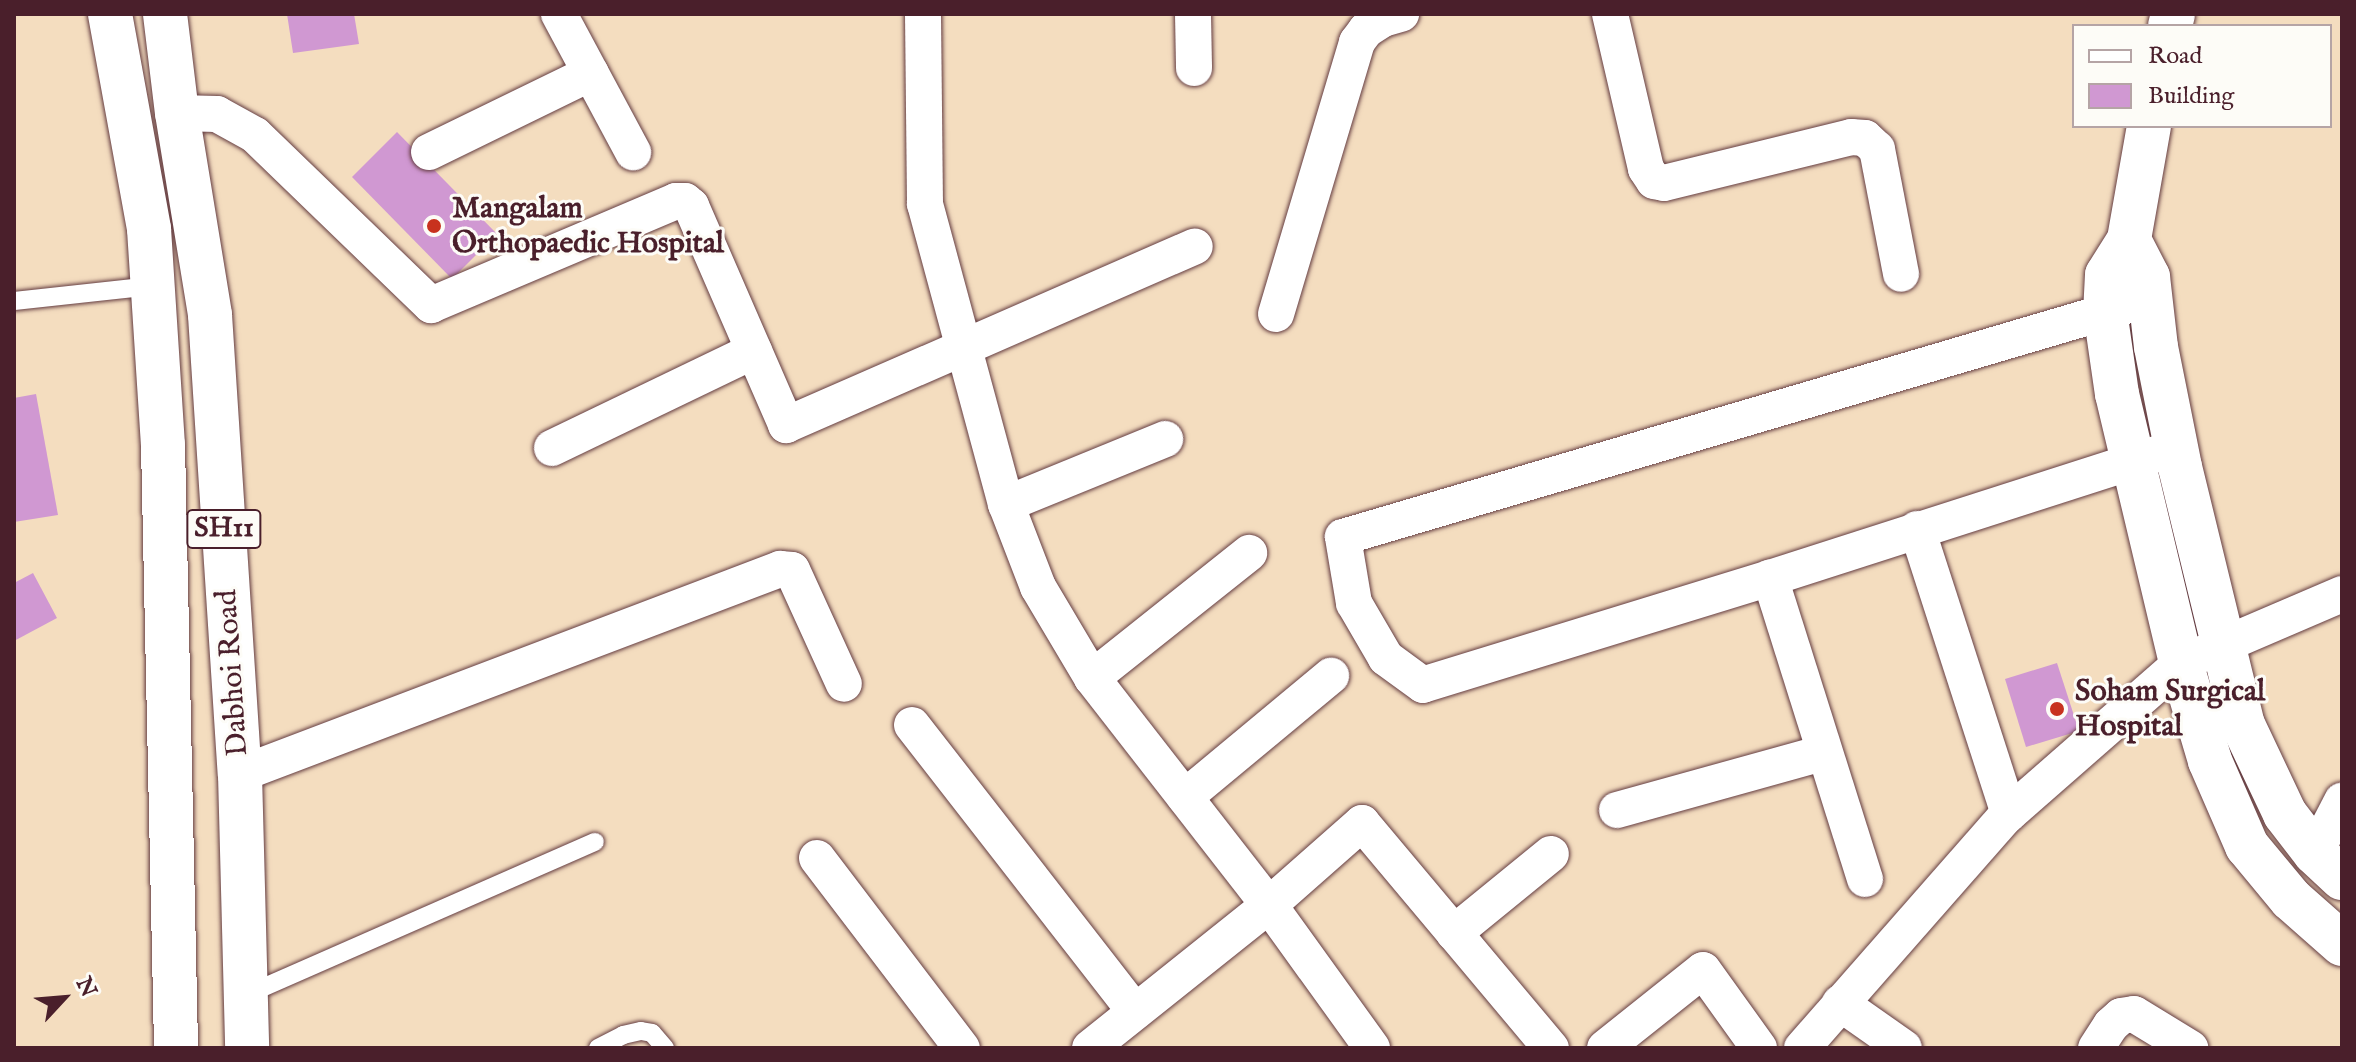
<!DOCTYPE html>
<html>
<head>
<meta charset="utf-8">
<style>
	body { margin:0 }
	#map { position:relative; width:2356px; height:1062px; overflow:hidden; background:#f4ddbf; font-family:"IM FELL English",serif }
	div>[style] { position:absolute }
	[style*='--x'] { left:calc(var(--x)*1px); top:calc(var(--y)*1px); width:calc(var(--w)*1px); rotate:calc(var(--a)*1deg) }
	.building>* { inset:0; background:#d098d2 }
	.roads { filter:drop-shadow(0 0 2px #643c41) drop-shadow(0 0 2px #643c41) }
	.service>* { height:18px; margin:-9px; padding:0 9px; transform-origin:9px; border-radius:9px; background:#fff }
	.minor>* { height:36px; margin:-18px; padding:0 18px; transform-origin:18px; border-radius:18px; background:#fff }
	.tertiary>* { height:44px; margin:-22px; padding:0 22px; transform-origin:22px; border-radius:22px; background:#fff }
	.primary>* { height:44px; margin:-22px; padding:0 22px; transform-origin:22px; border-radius:22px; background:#fff }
	.dots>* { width:22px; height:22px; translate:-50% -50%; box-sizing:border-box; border:4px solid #fdfcf7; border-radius:50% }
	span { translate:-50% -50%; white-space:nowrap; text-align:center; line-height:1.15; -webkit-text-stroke:6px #fdfcf7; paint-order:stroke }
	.shield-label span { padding:2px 6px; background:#fdfcf7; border:2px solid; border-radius:6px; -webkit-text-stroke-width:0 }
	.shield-label { font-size:28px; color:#4a1f2b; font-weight:700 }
	.poi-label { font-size:30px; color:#4a1f2b; font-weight:700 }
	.left { translate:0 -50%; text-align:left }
	.street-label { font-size:30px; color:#4a1f2b }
	.frame { position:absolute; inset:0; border:16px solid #4a1f2b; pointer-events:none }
	.legend { position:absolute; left:2072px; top:24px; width:260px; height:104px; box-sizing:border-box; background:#fdfcf7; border:2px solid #b5a4a5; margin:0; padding:10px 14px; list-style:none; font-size:24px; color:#4a1f2b }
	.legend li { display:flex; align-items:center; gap:16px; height:40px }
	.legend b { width:40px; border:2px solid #b5a4a5 }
	.north { position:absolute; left:24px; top:958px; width:80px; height:80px; -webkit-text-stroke:6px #fdfcf7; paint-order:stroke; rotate:64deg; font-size:22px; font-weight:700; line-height:32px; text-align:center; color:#4a1f2b }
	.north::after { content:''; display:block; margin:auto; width:28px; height:36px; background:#4a1f2b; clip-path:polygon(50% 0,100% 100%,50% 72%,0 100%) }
</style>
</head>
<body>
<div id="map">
	<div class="building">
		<div style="clip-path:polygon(287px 14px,354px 14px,359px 44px,293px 53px)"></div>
		<div style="clip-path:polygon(397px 132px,497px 234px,452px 279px,352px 177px)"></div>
		<div style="clip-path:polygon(36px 394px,58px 515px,14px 522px,14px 398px)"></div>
		<div style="clip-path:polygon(33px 573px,57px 618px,14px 641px,14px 583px)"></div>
		<div style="clip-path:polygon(2057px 663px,2079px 731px,2026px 747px,2005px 679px)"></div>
	</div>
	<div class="roads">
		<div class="service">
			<div style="--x:14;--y:301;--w:139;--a:-6.2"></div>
			<div style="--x:246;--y:995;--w:381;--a:-23.7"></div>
			<div style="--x:598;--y:1048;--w:28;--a:-27"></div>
			<div style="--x:623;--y:1035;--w:18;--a:-13"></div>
			<div style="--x:641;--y:1031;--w:11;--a:10"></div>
			<div style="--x:652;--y:1033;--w:20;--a:49"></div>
		</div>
		<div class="minor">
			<div style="--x:559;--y:14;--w:157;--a:61.8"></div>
			<div style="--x:923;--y:14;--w:190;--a:89.4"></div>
			<div style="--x:925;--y:204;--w:311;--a:74.9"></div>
			<div style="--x:1006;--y:504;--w:89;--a:68.9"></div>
			<div style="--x:1038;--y:587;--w:106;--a:59.3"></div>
			<div style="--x:1092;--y:678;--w:288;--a:52.1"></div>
			<div style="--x:1269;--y:905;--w:124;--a:-41.4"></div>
			<div style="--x:1362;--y:823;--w:294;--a:50"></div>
			<div style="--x:1193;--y:14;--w:54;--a:88.9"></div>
			<div style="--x:1610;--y:14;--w:159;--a:76.9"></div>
			<div style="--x:1646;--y:169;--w:14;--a:56"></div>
			<div style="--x:1654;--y:181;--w:10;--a:11"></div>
			<div style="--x:1664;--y:183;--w:193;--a:-13.8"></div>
			<div style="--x:1851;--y:137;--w:14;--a:4"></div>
			<div style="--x:1865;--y:138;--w:16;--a:43"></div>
			<div style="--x:1877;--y:149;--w:127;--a:79.1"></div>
			<div style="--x:177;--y:113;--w:40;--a:1.4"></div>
			<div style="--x:217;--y:114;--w:43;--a:28.9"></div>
			<div style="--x:255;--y:135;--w:245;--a:44"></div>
			<div style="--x:431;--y:305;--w:266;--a:-23"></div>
			<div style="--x:676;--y:201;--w:9;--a:0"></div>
			<div style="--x:685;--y:201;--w:8;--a:40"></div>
			<div style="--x:691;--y:206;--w:239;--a:66.5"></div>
			<div style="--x:786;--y:425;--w:446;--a:-23.6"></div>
			<div style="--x:429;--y:152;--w:180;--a:-26"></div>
			<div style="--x:1276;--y:314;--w:284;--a:-73.4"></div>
			<div style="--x:1357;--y:42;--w:15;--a:-53"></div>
			<div style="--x:1366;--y:30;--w:20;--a:-33"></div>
			<div style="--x:1383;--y:19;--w:19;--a:-16"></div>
			<div style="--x:552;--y:448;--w:224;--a:-25.7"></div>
			<div style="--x:1006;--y:504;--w:172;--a:-22.2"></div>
			<div style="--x:1917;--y:529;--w:299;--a:72.1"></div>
			<div style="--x:1770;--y:578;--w:363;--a:162.9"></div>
			<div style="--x:1423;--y:685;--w:46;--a:-143.9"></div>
			<div style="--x:1386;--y:658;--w:64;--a:-120.2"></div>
			<div style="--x:1354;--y:603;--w:67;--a:-99.5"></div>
			<div style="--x:1343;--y:537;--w:820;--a:-16.44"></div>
			<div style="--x:1092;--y:678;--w:201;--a:-38.5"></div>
			<div style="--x:912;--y:725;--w:363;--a:52.1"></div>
			<div style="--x:240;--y:774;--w:578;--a:-20.79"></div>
			<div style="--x:780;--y:569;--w:12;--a:5"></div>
			<div style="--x:792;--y:570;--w:125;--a:65.5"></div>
			<div style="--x:1185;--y:797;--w:190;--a:-39.7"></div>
			<div style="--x:1617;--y:810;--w:214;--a:-15.5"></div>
			<div style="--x:2315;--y:853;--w:59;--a:-62.6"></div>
			<div style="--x:817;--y:858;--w:239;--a:52.7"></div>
			<div style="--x:1865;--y:879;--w:316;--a:-107.5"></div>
			<div style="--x:1770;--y:578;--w:410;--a:-17.8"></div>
			<div style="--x:1454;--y:933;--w:125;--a:-39.2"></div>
			<div style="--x:1840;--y:1003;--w:78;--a:35.1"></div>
			<div style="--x:1090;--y:1048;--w:229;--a:-38.6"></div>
			<div style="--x:1269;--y:905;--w:176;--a:54.2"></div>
			<div style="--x:1605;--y:1048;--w:125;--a:-38.5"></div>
			<div style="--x:1703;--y:970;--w:96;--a:54.3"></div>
			<div style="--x:1802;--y:1048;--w:308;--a:-48.7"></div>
			<div style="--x:2005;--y:817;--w:234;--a:-41.2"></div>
			<div style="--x:2181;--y:663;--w:175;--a:-23.2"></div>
			<div style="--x:2096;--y:1048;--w:27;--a:-57"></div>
			<div style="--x:2111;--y:1025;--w:13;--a:-42"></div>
			<div style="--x:2121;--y:1016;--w:13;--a:-9"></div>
			<div style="--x:2134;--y:1014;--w:66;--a:31.3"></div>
		</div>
		<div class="tertiary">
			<div style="--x:2170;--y:26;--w:12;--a:-76"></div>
			<div style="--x:2149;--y:126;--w:116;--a:100"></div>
			<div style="--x:2129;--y:240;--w:41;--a:122.2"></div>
			<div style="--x:2107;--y:275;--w:36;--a:93"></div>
			<div style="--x:2105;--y:311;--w:84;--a:81.8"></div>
			<div style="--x:2117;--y:394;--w:277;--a:76.6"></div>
			<div style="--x:2181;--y:663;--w:102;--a:73.5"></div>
			<div style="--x:2210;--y:761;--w:93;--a:66.5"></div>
			<div style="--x:2247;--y:846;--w:69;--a:50.3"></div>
			<div style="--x:2291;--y:899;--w:68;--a:41.4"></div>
			<div style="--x:2129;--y:240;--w:42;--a:62.8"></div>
			<div style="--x:2148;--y:277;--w:70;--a:83.5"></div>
			<div style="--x:2156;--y:347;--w:122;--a:78.7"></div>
			<div style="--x:2180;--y:467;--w:266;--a:76.3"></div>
			<div style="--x:2243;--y:725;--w:98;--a:64.7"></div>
			<div style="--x:2285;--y:814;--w:49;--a:52.4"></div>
			<div style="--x:2315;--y:853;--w:37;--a:43"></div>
		</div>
		<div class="primary">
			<div style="--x:110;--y:14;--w:219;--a:79.7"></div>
			<div style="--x:149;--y:229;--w:216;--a:86.3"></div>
			<div style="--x:163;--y:445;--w:603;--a:88.76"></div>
			<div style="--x:165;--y:14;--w:100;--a:83.1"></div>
			<div style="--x:177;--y:113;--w:205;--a:80.7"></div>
			<div style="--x:210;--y:315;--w:460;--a:86.3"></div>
			<div style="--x:240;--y:774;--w:274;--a:88.5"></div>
		</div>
	</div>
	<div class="dots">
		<div style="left:434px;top:226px;background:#c8321e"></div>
		<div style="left:2057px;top:709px;background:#c8321e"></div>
	</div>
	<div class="shield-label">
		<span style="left:224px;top:529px">SH11</span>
	</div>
	<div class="poi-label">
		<span class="left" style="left:452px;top:226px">Mangalam<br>Orthopaedic Hospital</span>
		<span class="left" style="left:2075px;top:709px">Soham Surgical<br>Hospital</span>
	</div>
	<div class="street-label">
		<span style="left:233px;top:673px;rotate:-94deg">Dabhoi Road</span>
	</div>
	<div class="frame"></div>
	<ul class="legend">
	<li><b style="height:10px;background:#fff"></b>Road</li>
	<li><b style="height:22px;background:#d098d2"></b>Building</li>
	</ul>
	<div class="north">N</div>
</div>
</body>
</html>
